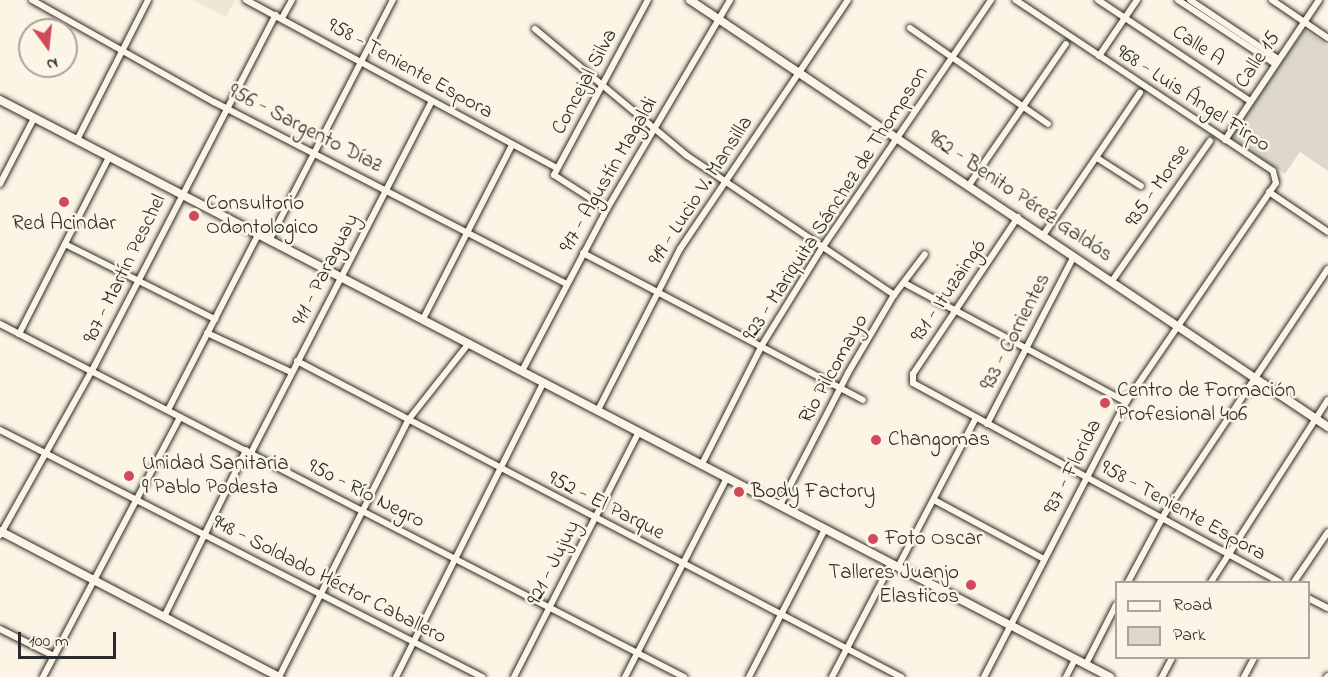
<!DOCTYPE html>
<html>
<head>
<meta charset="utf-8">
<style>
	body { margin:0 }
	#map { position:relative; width:1328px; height:677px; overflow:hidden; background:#fcf5e5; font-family:"Indie Flower",sans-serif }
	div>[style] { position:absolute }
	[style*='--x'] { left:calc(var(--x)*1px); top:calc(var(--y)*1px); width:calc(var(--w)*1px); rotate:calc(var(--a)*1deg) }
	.built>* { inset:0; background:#ece6d7 }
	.round { border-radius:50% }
	.green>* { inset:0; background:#ded8ca }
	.roads { filter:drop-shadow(0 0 2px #2b2b2b) drop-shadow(0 0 2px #2b2b2b) }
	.street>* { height:6px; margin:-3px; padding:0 3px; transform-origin:3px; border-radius:3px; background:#fcf5e5 }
	.secondary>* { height:8px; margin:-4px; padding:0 4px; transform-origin:4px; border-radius:4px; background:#fcf5e5 }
	.dots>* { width:16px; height:16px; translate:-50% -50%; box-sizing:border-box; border:3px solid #fcf5e5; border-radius:50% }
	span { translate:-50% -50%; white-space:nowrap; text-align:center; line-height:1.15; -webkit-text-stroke:5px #fcf5e5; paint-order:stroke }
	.street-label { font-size:21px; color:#2b2b2b }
	.poi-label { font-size:21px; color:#2b2b2b }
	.left { translate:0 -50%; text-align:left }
	.right { translate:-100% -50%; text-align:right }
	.legend { position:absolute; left:1115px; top:581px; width:195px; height:78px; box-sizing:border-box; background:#fcf5e5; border:2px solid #a8a49b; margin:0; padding:8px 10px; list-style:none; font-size:18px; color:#2b2b2b }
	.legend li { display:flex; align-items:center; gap:12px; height:30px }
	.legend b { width:30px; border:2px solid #a8a49b }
	.north { position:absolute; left:18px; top:18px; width:60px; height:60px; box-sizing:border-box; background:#fcf5e5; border:2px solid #a8a49b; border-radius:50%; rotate:165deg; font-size:16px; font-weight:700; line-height:24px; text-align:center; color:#2b2b2b }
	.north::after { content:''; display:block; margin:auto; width:21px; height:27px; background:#d1495b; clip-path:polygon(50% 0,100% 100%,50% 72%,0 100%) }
	.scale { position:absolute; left:18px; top:632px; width:98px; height:27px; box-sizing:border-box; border:3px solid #2b2b2b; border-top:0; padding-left:8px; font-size:18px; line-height:21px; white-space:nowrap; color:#2b2b2b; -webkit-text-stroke:4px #fcf5e5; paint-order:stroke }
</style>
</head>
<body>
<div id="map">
	<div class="built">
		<div style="clip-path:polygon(192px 0,235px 0,226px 17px)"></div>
		<div class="round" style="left:1097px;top:395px;width:16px;height:16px"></div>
	</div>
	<div class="green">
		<div style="clip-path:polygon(1304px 30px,1328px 46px,1328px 171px,1300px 152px,1285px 174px,1230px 138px)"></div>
	</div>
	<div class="roads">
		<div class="street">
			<div style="--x:32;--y:0;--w:209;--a:29.3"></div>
			<div style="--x:214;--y:102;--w:396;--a:27.3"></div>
			<div style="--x:246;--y:0;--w:353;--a:28.4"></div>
			<div style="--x:1098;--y:0;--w:182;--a:33.6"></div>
			<div style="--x:1178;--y:0;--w:116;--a:33.4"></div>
			<div style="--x:1190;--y:0;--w:106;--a:33.8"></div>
			<div style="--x:1272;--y:0;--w:68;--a:34.2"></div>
			<div style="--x:282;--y:18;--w:21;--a:-61"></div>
			<div style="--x:910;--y:28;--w:168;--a:34.8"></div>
			<div style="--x:535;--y:29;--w:197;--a:39.8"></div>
			<div style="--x:686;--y:155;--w:251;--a:33.9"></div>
			<div style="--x:1099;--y:56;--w:68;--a:-55.8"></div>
			<div style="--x:77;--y:140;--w:157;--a:-63.1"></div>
			<div style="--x:1225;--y:140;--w:169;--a:-56.1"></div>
			<div style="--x:1097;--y:158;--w:52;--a:32.5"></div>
			<div style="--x:0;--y:184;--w:74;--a:-62.7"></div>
			<div style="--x:969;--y:185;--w:171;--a:-55.5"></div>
			<div style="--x:1269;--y:192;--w:71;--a:34.1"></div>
			<div style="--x:607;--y:209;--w:63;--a:-147.3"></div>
			<div style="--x:554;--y:175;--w:199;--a:-61.8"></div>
			<div style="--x:1018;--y:217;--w:189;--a:123.8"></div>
			<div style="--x:913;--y:374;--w:9;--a:90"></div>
			<div style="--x:913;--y:383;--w:417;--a:28.5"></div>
			<div style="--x:1044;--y:234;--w:171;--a:-55.8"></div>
			<div style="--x:270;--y:239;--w:269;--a:-62.8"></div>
			<div style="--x:65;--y:244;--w:168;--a:26.6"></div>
			<div style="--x:583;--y:253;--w:316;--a:27.7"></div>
			<div style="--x:1112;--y:281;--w:171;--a:-55"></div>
			<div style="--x:906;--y:284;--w:250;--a:28.2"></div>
			<div style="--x:423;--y:319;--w:195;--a:-62.9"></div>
			<div style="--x:0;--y:324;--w:770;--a:27.3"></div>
			<div style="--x:207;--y:333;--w:93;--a:24.9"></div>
			<div style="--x:19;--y:334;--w:199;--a:-63"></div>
			<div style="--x:297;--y:361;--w:682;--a:27.62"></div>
			<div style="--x:522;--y:371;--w:183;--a:-62.3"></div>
			<div style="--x:607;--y:209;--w:243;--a:-59.5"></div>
			<div style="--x:168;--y:410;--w:199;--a:-62.8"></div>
			<div style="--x:598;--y:410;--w:181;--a:-63"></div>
			<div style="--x:680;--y:249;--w:300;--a:-56"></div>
			<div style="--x:987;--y:424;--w:189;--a:-62.6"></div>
			<div style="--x:0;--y:430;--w:542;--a:27.13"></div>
			<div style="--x:251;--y:453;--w:394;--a:-62.8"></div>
			<div style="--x:702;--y:464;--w:133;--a:-63.2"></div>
			<div style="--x:762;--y:345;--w:114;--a:-58.3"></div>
			<div style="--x:822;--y:248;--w:300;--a:-55.7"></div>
			<div style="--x:934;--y:500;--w:125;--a:28.2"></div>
			<div style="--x:780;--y:505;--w:148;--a:-62.7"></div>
			<div style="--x:848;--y:373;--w:91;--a:-59.5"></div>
			<div style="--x:894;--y:295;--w:51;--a:-52.9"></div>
			<div style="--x:0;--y:535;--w:195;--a:-60.8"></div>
			<div style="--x:95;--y:365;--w:394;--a:-62.7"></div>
			<div style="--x:898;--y:567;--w:168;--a:-62.4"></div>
			<div style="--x:1128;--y:582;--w:78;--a:-61.8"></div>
			<div style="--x:1165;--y:513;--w:293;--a:-56.3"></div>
			<div style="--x:1211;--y:582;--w:216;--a:-57.3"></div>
			<div style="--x:1294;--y:582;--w:60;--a:-55.8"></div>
			<div style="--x:1308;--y:598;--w:22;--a:27"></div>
			<div style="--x:164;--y:617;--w:186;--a:-63.8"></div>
			<div style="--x:0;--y:629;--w:60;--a:26.6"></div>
			<div style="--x:1086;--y:664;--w:66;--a:-63"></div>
			<div style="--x:43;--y:677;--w:294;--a:-62.2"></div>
			<div style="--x:279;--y:677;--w:289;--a:-63.3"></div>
			<div style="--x:409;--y:419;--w:97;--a:-51.7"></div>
			<div style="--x:396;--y:677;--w:330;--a:-63.4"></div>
			<div style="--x:514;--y:677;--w:275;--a:-63"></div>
			<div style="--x:625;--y:677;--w:224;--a:-62.9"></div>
			<div style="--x:749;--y:677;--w:166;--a:-62.8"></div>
			<div style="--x:832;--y:677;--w:127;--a:-62.4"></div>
			<div style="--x:984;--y:677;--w:309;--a:-62.7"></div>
			<div style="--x:1126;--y:402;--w:265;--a:-55.6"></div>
			<div style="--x:1276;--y:183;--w:12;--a:-104"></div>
			<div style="--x:1273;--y:171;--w:309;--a:-146.4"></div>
			<div style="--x:1066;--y:677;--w:20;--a:-63"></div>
			<div style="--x:1162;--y:677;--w:21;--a:-62"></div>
			<div style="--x:1244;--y:677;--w:21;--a:-62"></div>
			<div style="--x:1327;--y:677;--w:1;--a:-45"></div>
		</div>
		<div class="secondary">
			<div style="--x:690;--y:0;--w:768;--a:33.79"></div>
			<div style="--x:0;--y:100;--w:1251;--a:27.47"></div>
			<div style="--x:0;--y:531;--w:315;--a:27.6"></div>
		</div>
	</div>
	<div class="dots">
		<div style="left:64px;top:202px;background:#d1495b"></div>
		<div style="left:194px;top:216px;background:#d1495b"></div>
		<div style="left:1105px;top:403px;background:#d1495b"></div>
		<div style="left:876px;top:440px;background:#d1495b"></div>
		<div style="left:129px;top:476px;background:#d1495b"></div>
		<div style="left:739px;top:492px;background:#d1495b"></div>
		<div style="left:873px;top:539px;background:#d1495b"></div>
		<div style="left:971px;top:585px;background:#d1495b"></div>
	</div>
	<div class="street-label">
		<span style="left:1198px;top:46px;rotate:33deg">Calle A</span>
		<span style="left:1258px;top:60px;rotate:-56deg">Calle 15</span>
		<span style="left:410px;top:69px;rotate:29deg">958 - Teniente Espora</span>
		<span style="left:585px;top:82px;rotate:-62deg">Concejal Silva</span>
		<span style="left:1193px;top:99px;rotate:33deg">968 - Luis Ángel Firpo</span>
		<span style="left:305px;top:129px;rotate:27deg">956 - Sargento Díaz</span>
		<span style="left:609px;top:175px;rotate:-60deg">917 - Agustín Magaldi</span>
		<span style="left:1158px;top:186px;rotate:-55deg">935 - Morse</span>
		<span style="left:701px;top:191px;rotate:-57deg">919 - Lucio V. Mansilla</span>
		<span style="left:1020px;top:197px;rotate:34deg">962 - Benito Pérez Galdós</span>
		<span style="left:836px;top:204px;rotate:-57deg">923 - Mariquita Sánchez de Thompson</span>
		<span style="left:125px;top:269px;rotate:-64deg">907 - Martín Peschel</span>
		<span style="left:326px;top:270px;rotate:-63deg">911 - Paraguay</span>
		<span style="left:949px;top:291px;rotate:-56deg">931 - Ituzaingó</span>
		<span style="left:1016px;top:332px;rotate:-63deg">933 - Corrientes</span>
		<span style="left:834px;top:369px;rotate:-61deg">Rio Pilcomayo</span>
		<span style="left:1073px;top:467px;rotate:-63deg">937 - Florida</span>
		<span style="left:366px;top:494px;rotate:27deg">950 - Río Negro</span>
		<span style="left:606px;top:506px;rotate:27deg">952 - El Parque</span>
		<span style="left:1183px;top:511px;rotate:29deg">958 - Teniente Espora</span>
		<span style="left:554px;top:563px;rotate:-63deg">921 - Jujuy</span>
		<span style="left:329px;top:580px;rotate:27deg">948 - Soldado Héctor Caballero</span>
	</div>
	<div class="poi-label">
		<span class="left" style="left:206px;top:216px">Consultorio<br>Odontologico</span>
		<span style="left:64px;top:224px">Red Acindar</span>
		<span class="left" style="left:1117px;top:403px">Centro de Formación<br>Profesional 406</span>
		<span class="left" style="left:888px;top:440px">Changomas</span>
		<span class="left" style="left:142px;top:476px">Unidad Sanitaria<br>9 Pablo Podesta</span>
		<span class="left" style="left:751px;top:492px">Body Factory</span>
		<span class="left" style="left:885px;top:539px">Foto Oscar</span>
		<span class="right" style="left:959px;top:585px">Talleres Juanjo<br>Elasticos</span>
	</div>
	<ul class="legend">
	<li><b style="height:8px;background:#fcf5e5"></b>Road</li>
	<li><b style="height:16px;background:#ded8ca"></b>Park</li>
	</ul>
	<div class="north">N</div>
	<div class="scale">100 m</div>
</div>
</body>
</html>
